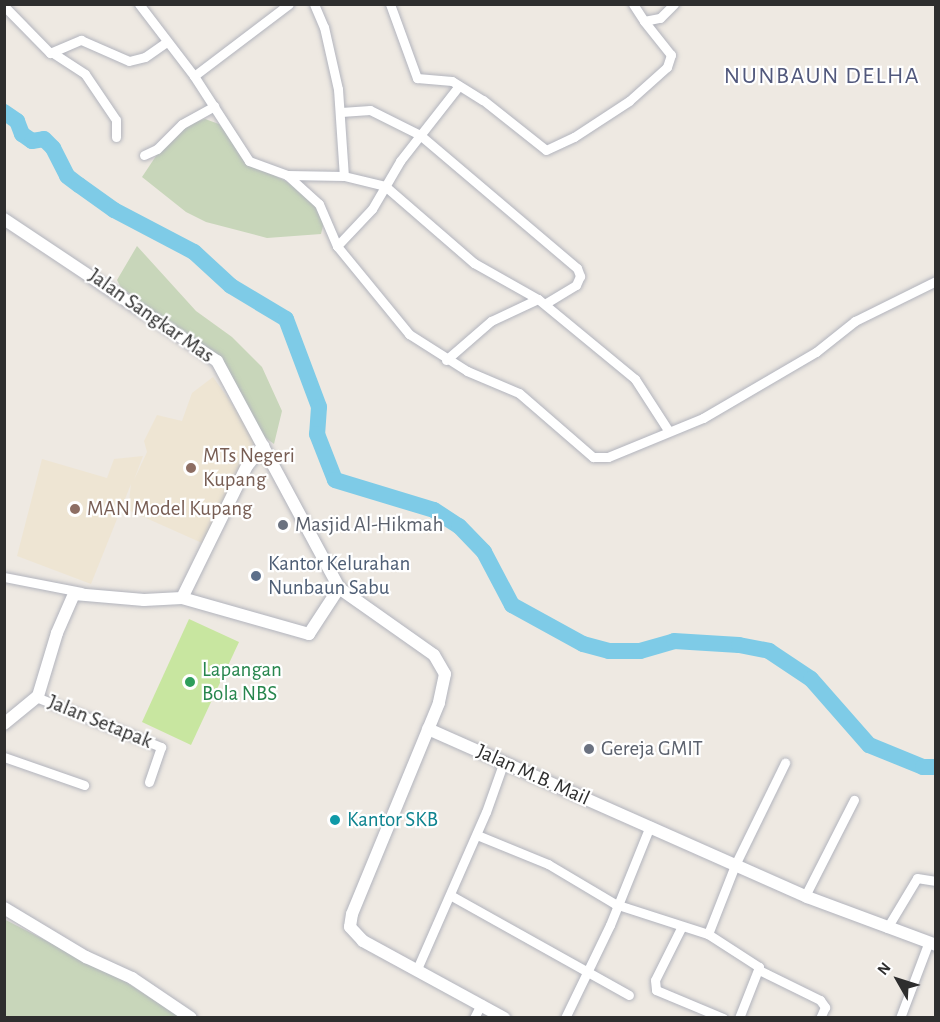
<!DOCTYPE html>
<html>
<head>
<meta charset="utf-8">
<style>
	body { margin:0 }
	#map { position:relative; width:940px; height:1022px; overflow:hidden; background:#eee9e2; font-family:"Alegreya Sans",sans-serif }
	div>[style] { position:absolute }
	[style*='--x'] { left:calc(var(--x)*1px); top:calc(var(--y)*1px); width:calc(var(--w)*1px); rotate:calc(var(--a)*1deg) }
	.education>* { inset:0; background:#eee5d3 }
	.cemetery>* { inset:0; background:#c8d6ba }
	.pitch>* { inset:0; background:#c8e6a0 }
	.river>* { height:16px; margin:-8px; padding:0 8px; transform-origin:8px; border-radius:8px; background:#7ecbe7 }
	.roads { filter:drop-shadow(0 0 2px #b2b4bd) drop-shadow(0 0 2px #b2b4bd) }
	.minor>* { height:9px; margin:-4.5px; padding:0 4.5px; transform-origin:4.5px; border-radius:4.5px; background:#fff }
	.tertiary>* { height:12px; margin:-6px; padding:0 6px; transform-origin:6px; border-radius:6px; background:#fff }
	.dots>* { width:16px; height:16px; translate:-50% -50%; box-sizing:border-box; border:3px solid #fff; border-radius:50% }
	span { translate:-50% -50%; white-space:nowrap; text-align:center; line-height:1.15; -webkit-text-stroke:4.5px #fff; paint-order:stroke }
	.street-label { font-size:21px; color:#2e2e2e }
	.education-label { font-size:21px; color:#785e54 }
	.left { translate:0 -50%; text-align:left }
	.worship-label { font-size:21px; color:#5b616d }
	.service-label { font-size:21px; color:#4e5e75 }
	.leisure-label { font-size:21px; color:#27864d }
	.culture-label { font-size:21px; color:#0d838f }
	.quarter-label { font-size:24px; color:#51587c; letter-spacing:1.5px }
	.frame { position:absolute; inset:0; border:6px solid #2e2e2e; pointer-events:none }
	.north { position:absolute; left:868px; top:950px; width:60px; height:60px; -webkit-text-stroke:4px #fff; paint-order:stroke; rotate:309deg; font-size:16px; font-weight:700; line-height:24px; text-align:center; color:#2e2e2e }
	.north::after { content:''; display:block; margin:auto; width:21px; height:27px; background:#2e2e2e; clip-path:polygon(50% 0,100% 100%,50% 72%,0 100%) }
</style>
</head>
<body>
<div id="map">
	<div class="education">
		<div style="clip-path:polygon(213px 377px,258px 441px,202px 543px,128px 510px,131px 484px,91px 584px,17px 556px,42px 459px,107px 478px,114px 459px,143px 456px,134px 480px,147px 452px,144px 441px,157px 415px,182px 421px,192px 393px)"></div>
	</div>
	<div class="cemetery">
		<div style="clip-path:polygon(205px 119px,219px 124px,251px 164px,314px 195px,327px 210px,321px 234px,267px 238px,206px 222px,186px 212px,142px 177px,166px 141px,189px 124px)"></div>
		<div style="clip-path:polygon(137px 246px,196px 311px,232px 337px,262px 367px,282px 411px,274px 444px,254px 429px,224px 374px,120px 286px,117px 280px)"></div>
		<div style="clip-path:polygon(4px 919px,126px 982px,180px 1017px,5px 1017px)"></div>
	</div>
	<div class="pitch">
		<div style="clip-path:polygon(189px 619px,239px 642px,191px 745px,142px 722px)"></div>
	</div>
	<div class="river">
		<div style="--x:4;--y:112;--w:16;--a:35"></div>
		<div style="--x:17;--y:121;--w:14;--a:69"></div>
		<div style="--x:22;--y:134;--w:12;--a:35"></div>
		<div style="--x:32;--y:141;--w:12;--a:-9"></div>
		<div style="--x:44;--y:139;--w:13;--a:45"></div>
		<div style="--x:53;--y:148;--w:31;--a:63"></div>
		<div style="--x:67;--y:176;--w:15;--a:37"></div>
		<div style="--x:79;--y:185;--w:43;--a:35.5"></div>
		<div style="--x:114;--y:210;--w:90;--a:27.7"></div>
		<div style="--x:194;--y:252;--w:50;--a:42.6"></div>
		<div style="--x:231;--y:286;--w:64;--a:31"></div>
		<div style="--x:286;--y:319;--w:94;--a:69.4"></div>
		<div style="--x:319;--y:407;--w:27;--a:94"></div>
		<div style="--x:317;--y:434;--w:49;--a:68.6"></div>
		<div style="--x:335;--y:480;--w:103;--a:16.9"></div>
		<div style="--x:434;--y:510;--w:30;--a:33"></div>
		<div style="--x:459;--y:526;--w:36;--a:46"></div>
		<div style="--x:484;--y:552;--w:60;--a:62.2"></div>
		<div style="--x:512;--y:605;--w:81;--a:28.8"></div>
		<div style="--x:583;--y:644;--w:27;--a:15"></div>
		<div style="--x:609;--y:651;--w:31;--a:0"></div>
		<div style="--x:640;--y:651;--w:35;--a:-16"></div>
		<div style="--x:674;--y:641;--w:65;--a:3.5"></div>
		<div style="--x:739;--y:645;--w:31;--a:11"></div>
		<div style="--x:769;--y:651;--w:50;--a:33.7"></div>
		<div style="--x:811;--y:679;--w:88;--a:48.7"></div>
		<div style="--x:869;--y:745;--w:58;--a:22.2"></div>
		<div style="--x:923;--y:767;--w:13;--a:0"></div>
	</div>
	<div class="roads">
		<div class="minor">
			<div style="--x:139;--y:4;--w:91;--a:52.6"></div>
			<div style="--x:194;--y:76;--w:119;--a:-37.2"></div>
			<div style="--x:314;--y:4;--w:25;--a:67"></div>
			<div style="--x:324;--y:27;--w:64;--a:77.3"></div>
			<div style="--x:338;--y:89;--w:87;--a:86.1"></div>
			<div style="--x:390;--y:4;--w:79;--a:70"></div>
			<div style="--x:417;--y:78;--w:35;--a:5"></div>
			<div style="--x:452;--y:81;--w:36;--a:32"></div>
			<div style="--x:483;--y:100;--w:80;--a:38.4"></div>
			<div style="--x:546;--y:150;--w:31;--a:-25"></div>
			<div style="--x:574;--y:137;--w:66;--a:-33.2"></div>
			<div style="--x:629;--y:101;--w:51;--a:-41.8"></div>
			<div style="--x:667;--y:67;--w:13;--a:-72"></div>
			<div style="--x:671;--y:55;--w:43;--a:-128.5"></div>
			<div style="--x:633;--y:4;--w:20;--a:57"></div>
			<div style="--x:644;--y:21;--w:16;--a:-11"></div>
			<div style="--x:660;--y:18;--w:20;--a:-45"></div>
			<div style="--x:4;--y:6;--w:66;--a:45.6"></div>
			<div style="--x:50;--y:53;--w:34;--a:-23"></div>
			<div style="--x:81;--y:40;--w:52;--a:23.6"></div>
			<div style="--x:129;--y:61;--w:16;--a:-14"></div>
			<div style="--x:145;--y:57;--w:24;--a:-35"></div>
			<div style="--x:53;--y:53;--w:38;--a:33"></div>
			<div style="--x:85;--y:74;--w:55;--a:56"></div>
			<div style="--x:116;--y:120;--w:17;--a:90"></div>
			<div style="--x:194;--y:76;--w:101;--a:57.1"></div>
			<div style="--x:249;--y:161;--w:40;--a:20.2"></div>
			<div style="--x:287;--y:175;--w:43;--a:42.2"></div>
			<div style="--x:319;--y:204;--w:46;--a:66.8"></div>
			<div style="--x:337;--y:246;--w:114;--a:50.7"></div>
			<div style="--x:409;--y:334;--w:69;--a:32.5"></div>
			<div style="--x:467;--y:371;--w:56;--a:22.9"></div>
			<div style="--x:519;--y:393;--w:98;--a:40.9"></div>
			<div style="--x:593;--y:457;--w:15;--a:0"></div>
			<div style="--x:608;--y:457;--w:103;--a:-22.3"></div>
			<div style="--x:703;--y:418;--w:131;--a:-30.3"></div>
			<div style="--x:816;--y:352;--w:50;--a:-38.5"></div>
			<div style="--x:855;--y:321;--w:90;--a:-26.3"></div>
			<div style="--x:341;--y:112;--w:29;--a:-4"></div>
			<div style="--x:370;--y:110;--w:56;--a:26.6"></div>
			<div style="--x:420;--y:135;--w:206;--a:40.3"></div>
			<div style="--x:577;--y:268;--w:9;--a:69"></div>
			<div style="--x:580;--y:276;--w:10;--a:114"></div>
			<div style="--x:576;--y:285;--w:35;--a:149"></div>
			<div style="--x:144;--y:155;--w:14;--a:-25"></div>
			<div style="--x:157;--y:149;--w:35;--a:-45"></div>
			<div style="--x:182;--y:124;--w:37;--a:-29"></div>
			<div style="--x:287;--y:175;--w:57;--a:1"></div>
			<div style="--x:344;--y:176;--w:42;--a:13.7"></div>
			<div style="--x:385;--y:186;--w:118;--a:40.9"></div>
			<div style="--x:474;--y:263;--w:73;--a:29.4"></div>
			<div style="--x:337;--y:246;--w:51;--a:-46.6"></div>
			<div style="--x:372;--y:209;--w:56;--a:-59.7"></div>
			<div style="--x:400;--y:161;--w:94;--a:-51.9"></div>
			<div style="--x:446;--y:360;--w:60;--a:-40.9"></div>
			<div style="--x:491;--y:321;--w:52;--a:-25.1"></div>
			<div style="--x:538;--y:299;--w:126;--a:39.5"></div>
			<div style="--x:635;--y:379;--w:61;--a:57.1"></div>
			<div style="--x:4;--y:577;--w:78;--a:11"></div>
			<div style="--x:36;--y:697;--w:135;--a:21.8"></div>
			<div style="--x:161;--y:747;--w:37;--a:109"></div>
			<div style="--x:4;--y:757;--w:85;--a:19.3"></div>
			<div style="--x:477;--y:835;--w:77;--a:22.2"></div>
			<div style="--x:548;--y:864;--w:78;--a:30.8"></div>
			<div style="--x:615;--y:904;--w:98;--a:17.9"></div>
			<div style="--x:450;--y:895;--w:205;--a:29.2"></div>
			<div style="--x:805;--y:896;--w:108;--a:-63"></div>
			<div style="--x:682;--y:926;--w:60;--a:116.6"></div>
			<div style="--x:655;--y:980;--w:10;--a:84"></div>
			<div style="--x:656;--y:990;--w:73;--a:22.7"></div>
			<div style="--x:887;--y:928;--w:58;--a:-59"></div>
			<div style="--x:917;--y:878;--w:19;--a:9"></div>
			<div style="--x:417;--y:969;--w:171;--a:-66.3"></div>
			<div style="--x:486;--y:812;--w:51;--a:-70.5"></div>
			<div style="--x:759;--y:970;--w:68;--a:26.2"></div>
			<div style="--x:820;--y:1000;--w:9;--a:54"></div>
			<div style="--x:825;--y:1007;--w:12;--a:114"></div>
			<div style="--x:474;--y:1018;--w:16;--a:-63"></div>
			<div style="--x:565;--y:1018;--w:103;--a:-64.2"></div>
			<div style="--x:610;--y:925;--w:107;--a:-68"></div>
			<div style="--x:739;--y:1018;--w:55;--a:-68.6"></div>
			<div style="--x:759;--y:967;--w:61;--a:-147.1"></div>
			<div style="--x:708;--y:934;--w:74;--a:-68.6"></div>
			<div style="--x:735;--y:865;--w:114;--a:-63.9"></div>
			<div style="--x:900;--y:1018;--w:79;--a:-69.3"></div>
		</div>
		<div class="tertiary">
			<div style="--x:4;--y:219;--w:256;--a:33.7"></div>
			<div style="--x:217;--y:361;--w:258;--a:61.7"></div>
			<div style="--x:339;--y:588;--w:55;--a:123.1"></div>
			<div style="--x:309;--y:634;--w:132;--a:-164.2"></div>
			<div style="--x:182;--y:598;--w:38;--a:177"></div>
			<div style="--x:144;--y:600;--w:70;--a:-175.1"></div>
			<div style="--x:74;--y:594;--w:43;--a:113.6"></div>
			<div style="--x:57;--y:633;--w:66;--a:106.8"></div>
			<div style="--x:38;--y:696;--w:44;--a:140.5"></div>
			<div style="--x:339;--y:588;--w:116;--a:35.2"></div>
			<div style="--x:434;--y:655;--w:22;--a:60"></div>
			<div style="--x:445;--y:674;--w:30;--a:102"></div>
			<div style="--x:439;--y:703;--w:228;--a:112.4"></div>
			<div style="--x:352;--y:914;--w:13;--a:99"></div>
			<div style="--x:350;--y:927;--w:19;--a:47"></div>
			<div style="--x:363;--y:941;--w:161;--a:28.6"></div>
			<div style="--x:182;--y:598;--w:147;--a:-63.8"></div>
			<div style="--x:247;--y:466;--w:26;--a:-51"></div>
			<div style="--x:428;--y:729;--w:415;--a:23.9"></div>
			<div style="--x:807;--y:897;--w:138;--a:20.4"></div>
			<div style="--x:4;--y:908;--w:96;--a:30.9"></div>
			<div style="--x:86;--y:957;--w:51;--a:24.5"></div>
			<div style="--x:132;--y:978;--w:71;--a:34.1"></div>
		</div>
	</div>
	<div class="dots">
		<div style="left:191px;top:468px;background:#8d6e63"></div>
		<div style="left:75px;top:509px;background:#8d6e63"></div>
		<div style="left:283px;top:525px;background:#6b7280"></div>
		<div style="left:256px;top:576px;background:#5c6f8a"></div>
		<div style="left:190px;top:682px;background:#2e9e5b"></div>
		<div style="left:589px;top:749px;background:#6b7280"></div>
		<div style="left:335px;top:820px;background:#0f9aa8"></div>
	</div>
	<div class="street-label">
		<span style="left:151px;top:316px;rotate:35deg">Jalan Sangkar Mas</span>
		<span style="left:100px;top:722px;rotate:22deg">Jalan Setapak</span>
		<span style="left:533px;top:775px;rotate:24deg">Jalan M.B. Mail</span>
	</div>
	<div class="education-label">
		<span class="left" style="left:203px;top:468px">MTs Negeri<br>Kupang</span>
		<span class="left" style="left:87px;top:509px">MAN Model Kupang</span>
	</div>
	<div class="worship-label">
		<span class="left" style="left:295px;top:525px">Masjid Al-Hikmah</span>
		<span class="left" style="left:601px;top:749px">Gereja GMIT</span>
	</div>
	<div class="service-label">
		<span class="left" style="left:268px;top:576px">Kantor Kelurahan<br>Nunbaun Sabu</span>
	</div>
	<div class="leisure-label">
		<span class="left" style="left:202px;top:682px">Lapangan<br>Bola NBS</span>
	</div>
	<div class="culture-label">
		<span class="left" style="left:347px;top:820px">Kantor SKB</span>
	</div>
	<div class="quarter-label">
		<span style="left:822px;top:77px">NUNBAUN DELHA</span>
	</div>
	<div class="frame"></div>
	<div class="north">N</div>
</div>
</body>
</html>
